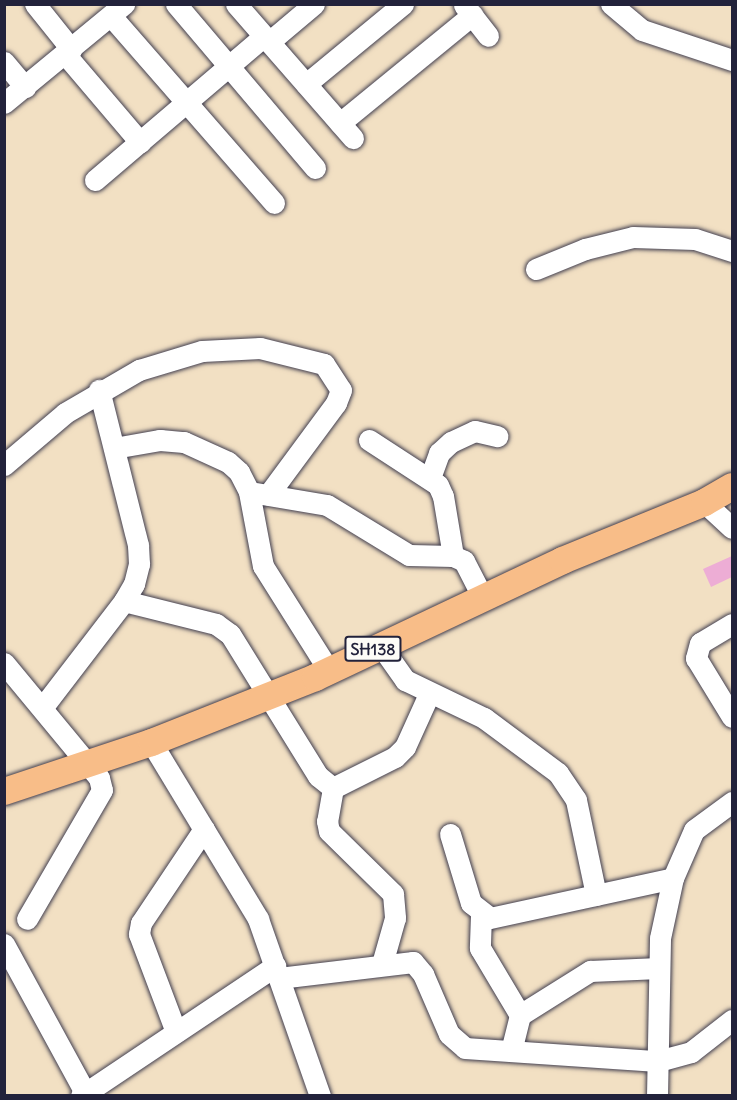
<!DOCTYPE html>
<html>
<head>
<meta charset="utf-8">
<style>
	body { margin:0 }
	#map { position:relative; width:737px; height:1100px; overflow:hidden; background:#f2e0c3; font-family:Delius,sans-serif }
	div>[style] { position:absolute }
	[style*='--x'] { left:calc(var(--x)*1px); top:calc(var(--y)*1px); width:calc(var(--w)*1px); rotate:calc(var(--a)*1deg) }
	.building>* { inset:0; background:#edadd5 }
	.roads { filter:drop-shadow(0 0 2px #413e4f) drop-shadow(0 0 2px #413e4f) }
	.minor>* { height:21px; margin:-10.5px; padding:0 10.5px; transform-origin:10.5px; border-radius:10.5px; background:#fff }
	.major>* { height:27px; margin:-13.5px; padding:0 13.5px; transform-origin:13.5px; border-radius:13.5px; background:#f8bd88 }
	span { translate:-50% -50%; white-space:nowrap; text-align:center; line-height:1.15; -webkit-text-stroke:6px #fdfcf7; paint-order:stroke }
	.shield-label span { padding:2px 4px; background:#fdfcf7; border:2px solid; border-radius:4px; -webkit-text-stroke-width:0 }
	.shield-label { font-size:16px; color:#22223b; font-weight:700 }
	.frame { position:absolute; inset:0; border:6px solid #22223b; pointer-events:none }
</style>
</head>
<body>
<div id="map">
	<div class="building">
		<div style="clip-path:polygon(732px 556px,732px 577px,711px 587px,703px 569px)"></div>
	</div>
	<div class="roads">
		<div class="minor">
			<div style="--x:35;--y:4;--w:58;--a:51.3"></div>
			<div style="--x:176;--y:4;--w:215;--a:49.7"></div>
			<div style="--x:236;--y:4;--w:178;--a:48.9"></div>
			<div style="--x:611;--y:4;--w:40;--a:40"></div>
			<div style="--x:642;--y:30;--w:95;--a:18.4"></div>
			<div style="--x:464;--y:5;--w:39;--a:52"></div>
			<div style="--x:111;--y:16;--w:248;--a:48.9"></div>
			<div style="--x:269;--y:42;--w:59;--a:-40.2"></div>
			<div style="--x:65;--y:54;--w:116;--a:49.6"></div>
			<div style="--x:4;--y:62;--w:33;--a:50"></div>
			<div style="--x:306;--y:84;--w:126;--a:-39.5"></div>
			<div style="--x:4;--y:103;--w:156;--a:-39.5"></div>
			<div style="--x:340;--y:123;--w:171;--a:-39.3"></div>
			<div style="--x:95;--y:180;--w:222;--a:-40.4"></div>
			<div style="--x:536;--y:269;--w:53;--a:-22.2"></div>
			<div style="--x:585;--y:249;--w:49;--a:-14"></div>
			<div style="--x:633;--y:237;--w:62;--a:1.8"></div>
			<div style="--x:695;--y:239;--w:39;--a:18"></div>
			<div style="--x:369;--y:440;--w:82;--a:33.1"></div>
			<div style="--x:438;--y:485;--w:12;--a:66"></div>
			<div style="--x:443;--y:496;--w:61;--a:80.5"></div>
			<div style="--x:114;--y:448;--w:47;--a:-9.9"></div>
			<div style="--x:160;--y:440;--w:24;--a:5"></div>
			<div style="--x:184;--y:442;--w:48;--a:24.4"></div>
			<div style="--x:228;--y:462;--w:15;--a:42"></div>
			<div style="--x:239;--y:472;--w:22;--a:63"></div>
			<div style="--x:249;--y:492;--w:75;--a:79.3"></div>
			<div style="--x:263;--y:566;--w:124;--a:57.8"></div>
			<div style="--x:4;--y:465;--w:80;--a:-40.4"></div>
			<div style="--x:65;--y:413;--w:86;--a:-30.2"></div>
			<div style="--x:139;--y:370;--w:66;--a:-16.8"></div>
			<div style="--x:202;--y:351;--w:58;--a:-3"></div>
			<div style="--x:260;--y:348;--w:66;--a:14"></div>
			<div style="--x:324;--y:364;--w:31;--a:57"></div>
			<div style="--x:341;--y:390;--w:14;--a:111"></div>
			<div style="--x:336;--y:403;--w:114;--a:126.5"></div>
			<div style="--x:430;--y:478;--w:27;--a:-70"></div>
			<div style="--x:439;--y:453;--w:16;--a:-43"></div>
			<div style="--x:451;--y:442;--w:26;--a:-25"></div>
			<div style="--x:475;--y:431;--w:23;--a:13"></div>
			<div style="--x:256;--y:493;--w:72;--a:9.6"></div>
			<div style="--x:327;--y:505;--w:96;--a:31.4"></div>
			<div style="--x:409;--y:555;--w:44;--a:1.3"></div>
			<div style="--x:453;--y:556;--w:12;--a:24"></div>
			<div style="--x:464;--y:561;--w:42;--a:62.8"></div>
			<div style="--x:704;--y:502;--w:38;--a:43"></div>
			<div style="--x:124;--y:601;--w:95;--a:14"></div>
			<div style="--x:216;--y:624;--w:17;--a:36"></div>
			<div style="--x:230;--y:634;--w:167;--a:58.2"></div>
			<div style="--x:318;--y:776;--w:19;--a:39"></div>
			<div style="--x:333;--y:788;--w:69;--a:-26.6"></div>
			<div style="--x:395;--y:757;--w:14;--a:-45"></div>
			<div style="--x:405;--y:747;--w:58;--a:-65.6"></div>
			<div style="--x:732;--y:624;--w:37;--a:149"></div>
			<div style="--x:700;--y:643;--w:16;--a:105"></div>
			<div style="--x:696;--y:658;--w:69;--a:58.6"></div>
			<div style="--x:381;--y:646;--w:42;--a:54.8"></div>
			<div style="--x:405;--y:680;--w:88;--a:25.7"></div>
			<div style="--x:484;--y:718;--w:92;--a:36.6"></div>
			<div style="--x:558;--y:773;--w:32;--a:56"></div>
			<div style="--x:576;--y:800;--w:97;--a:78.1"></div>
			<div style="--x:4;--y:663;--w:149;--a:50.4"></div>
			<div style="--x:99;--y:778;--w:12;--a:76"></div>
			<div style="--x:102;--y:790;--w:149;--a:120.2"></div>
			<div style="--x:42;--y:708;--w:135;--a:-52.5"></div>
			<div style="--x:124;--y:601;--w:20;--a:-60"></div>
			<div style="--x:134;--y:584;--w:21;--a:-76"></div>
			<div style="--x:139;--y:564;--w:19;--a:-93"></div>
			<div style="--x:138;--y:545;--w:160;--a:-104.1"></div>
			<div style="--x:151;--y:742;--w:207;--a:58.8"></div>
			<div style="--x:258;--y:919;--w:188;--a:70.7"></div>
			<div style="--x:333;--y:788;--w:34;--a:100"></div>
			<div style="--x:327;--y:821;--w:10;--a:79"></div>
			<div style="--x:329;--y:831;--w:90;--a:44.5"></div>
			<div style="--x:393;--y:894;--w:24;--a:85"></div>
			<div style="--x:395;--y:918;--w:48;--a:105.8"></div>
			<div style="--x:450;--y:834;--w:72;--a:73.1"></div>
			<div style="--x:471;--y:903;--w:24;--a:38"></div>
			<div style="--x:490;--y:918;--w:187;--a:-12.3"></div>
			<div style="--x:481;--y:915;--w:33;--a:92"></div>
			<div style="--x:480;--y:948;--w:78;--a:59.2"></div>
			<div style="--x:520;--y:1015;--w:37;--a:104"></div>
			<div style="--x:4;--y:944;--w:173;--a:61.4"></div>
			<div style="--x:279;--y:978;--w:135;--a:-6.8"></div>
			<div style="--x:413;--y:962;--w:16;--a:50"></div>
			<div style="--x:423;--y:974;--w:65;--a:66.6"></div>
			<div style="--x:449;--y:1034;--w:21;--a:41"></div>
			<div style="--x:465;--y:1048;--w:193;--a:3.9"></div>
			<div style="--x:658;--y:1061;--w:34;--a:-15"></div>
			<div style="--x:691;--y:1052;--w:52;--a:-38"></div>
			<div style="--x:520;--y:1015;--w:83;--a:-32.2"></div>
			<div style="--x:590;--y:971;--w:69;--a:-2.5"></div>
			<div style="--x:176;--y:1032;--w:105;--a:-110.7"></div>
			<div style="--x:139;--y:934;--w:11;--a:-80"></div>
			<div style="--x:141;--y:923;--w:113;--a:-56.2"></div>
			<div style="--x:81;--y:1096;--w:234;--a:-33.8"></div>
			<div style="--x:657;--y:1096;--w:158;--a:-88.9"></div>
			<div style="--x:660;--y:938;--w:61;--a:-77.8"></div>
			<div style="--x:673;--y:878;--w:52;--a:-66.4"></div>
			<div style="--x:694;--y:830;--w:47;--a:-36.4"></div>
		</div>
		<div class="major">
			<div style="--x:4;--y:791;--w:155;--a:-18.4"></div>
			<div style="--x:151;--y:742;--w:176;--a:-21.6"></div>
			<div style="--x:315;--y:677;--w:273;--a:-25.3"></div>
			<div style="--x:562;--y:560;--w:153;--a:-22.2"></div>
			<div style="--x:704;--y:502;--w:32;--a:-30"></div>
		</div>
	</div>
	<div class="shield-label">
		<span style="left:373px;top:649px">SH138</span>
	</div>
	<div class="frame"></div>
</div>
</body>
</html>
